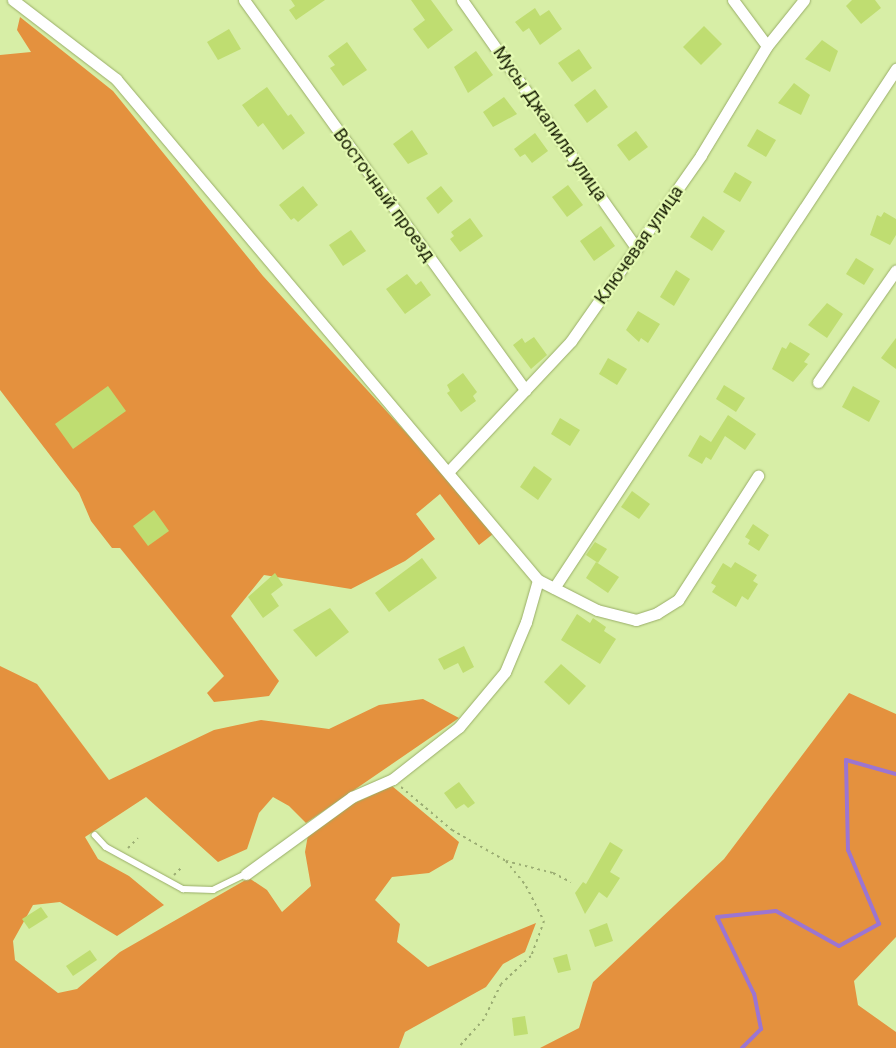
<!DOCTYPE html>
<html>
<head>
<meta charset="utf-8">
<style>
	body { margin:0 }
	#map { position:relative; width:896px; height:1048px; overflow:hidden; background:#d7eea6; font-family:Roboto,sans-serif }
	div>[style] { position:absolute }
	[style*='--x'] { left:calc(var(--x)*1px); top:calc(var(--y)*1px); width:calc(var(--w)*1px); rotate:calc(var(--a)*1deg) }
	.forest>* { inset:0; background:#e4913e }
	.stream>* { height:4px; margin:-2px; padding:0 2px; transform-origin:2px; border-radius:2px; background:#9c75d1 }
	.building>* { inset:0; background:#bfdd71 }
	.path>* { height:2px; margin-top:-1px; transform-origin:0; background:repeating-linear-gradient(90deg,#9bad73 0 2.5px,transparent 0 6.5px) }
	.roads { filter:drop-shadow(0 0 1px #99ad68) drop-shadow(0 0 1px #99ad68) }
	.service>* { height:5.5px; margin:-2.75px; padding:0 2.75px; transform-origin:2.75px; border-radius:2.75px; background:#fff }
	.minor>* { height:11px; margin:-5.5px; padding:0 5.5px; transform-origin:5.5px; border-radius:5.5px; background:#fff }
	span { translate:-50% -50%; white-space:nowrap; text-align:center; line-height:1.15; -webkit-text-stroke:4.5px #e5fbb3; paint-order:stroke }
	.street-label { font-size:18px; color:#181f04 }
</style>
</head>
<body>
<div id="map">
	<div class="forest">
		<div style="clip-path:polygon(20px 17px,113px 91px,263px 276px,442px 472px,493px 534px,479px 545px,440px 494px,416px 514px,435px 539px,405px 561px,351px 589px,264px 575px,231px 616px,279px 681px,269px 696px,214px 702px,207px 693px,224px 676px,120px 548px,112px 548px,91px 521px,79px 493px,0 390px,0 55px,31px 52px,17px 30px)"></div>
		<div style="clip-path:polygon(0 666px,37px 684px,109px 780px,214px 730px,261px 720px,329px 729px,379px 705px,423px 699px,459px 718px,306px 823px,289px 806px,273px 797px,259px 813px,247px 849px,218px 862px,146px 797px,85px 837px,98px 859px,129px 876px,164px 905px,117px 936px,60px 902px,33px 905px,13px 941px,15px 960px,58px 993px,77px 989px,120px 952px,249px 878px,267px 890px,282px 912px,311px 886px,305px 852px,308px 835px,348px 806px,392px 786px,459px 842px,453px 859px,429px 873px,392px 877px,375px 900px,400px 924px,397px 942px,428px 967px,536px 923px,525px 952px,503px 964px,486px 987px,405px 1032px,399px 1048px,0 1048px)"></div>
		<div style="clip-path:polygon(849px 693px,896px 714px,896px 937px,854px 981px,858px 1005px,896px 1032px,896px 1048px,540px 1048px,579px 1028px,593px 982px,724px 859px)"></div>
	</div>
	<div class="stream">
		<div style="--x:742;--y:1048;--w:27;--a:-45"></div>
		<div style="--x:761;--y:1029;--w:36;--a:-101"></div>
		<div style="--x:754;--y:994;--w:85;--a:-115.7"></div>
		<div style="--x:717;--y:917;--w:59;--a:-5.8"></div>
		<div style="--x:776;--y:911;--w:72;--a:29.1"></div>
		<div style="--x:839;--y:946;--w:46;--a:-28.8"></div>
		<div style="--x:879;--y:924;--w:80;--a:-112.7"></div>
		<div style="--x:848;--y:850;--w:90;--a:-91.3"></div>
		<div style="--x:846;--y:760;--w:52;--a:15.6"></div>
	</div>
	<div class="building">
		<div style="clip-path:polygon(291px 0,325px 0,296px 20px,289px 10px,295px 6px)"></div>
		<div style="clip-path:polygon(411px 0,431px 0,453px 30px,428px 49px,413px 29px,425px 20px)"></div>
		<div style="clip-path:polygon(852px 0,875px 0,881px 8px,861px 24px,846px 6px)"></div>
		<div style="clip-path:polygon(535px 8px,540px 16px,549px 10px,562px 29px,540px 45px,529px 28px,523px 32px,515px 22px)"></div>
		<div style="clip-path:polygon(704px 26px,722px 44px,701px 65px,683px 47px)"></div>
		<div style="clip-path:polygon(229px 29px,241px 49px,218px 60px,207px 42px)"></div>
		<div style="clip-path:polygon(822px 40px,838px 51px,830px 72px,805px 59px)"></div>
		<div style="clip-path:polygon(347px 42px,367px 70px,343px 86px,330px 68px,335px 65px,328px 56px)"></div>
		<div style="clip-path:polygon(579px 49px,592px 68px,572px 82px,558px 63px)"></div>
		<div style="clip-path:polygon(476px 51px,493px 75px,468px 93px,454px 67px)"></div>
		<div style="clip-path:polygon(794px 83px,810px 95px,801px 115px,778px 103px)"></div>
		<div style="clip-path:polygon(267px 87px,288px 116px,291px 114px,305px 133px,283px 150px,263px 123px,258px 127px,242px 105px)"></div>
		<div style="clip-path:polygon(595px 89px,608px 107px,587px 123px,574px 105px)"></div>
		<div style="clip-path:polygon(504px 97px,517px 114px,493px 127px,483px 112px)"></div>
		<div style="clip-path:polygon(757px 129px,776px 140px,766px 157px,747px 146px)"></div>
		<div style="clip-path:polygon(412px 130px,428px 154px,408px 164px,393px 144px)"></div>
		<div style="clip-path:polygon(636px 131px,648px 147px,629px 161px,617px 145px)"></div>
		<div style="clip-path:polygon(535px 133px,548px 151px,532px 163px,525px 154px,520px 157px,514px 149px)"></div>
		<div style="clip-path:polygon(735px 172px,752px 182px,740px 202px,723px 192px)"></div>
		<div style="clip-path:polygon(568px 185px,583px 205px,567px 217px,552px 197px)"></div>
		<div style="clip-path:polygon(303px 186px,318px 205px,298px 222px,294px 218px,291px 220px,279px 205px)"></div>
		<div style="clip-path:polygon(441px 186px,453px 201px,438px 214px,426px 198px)"></div>
		<div style="clip-path:polygon(884px 212px,896px 219px,896px 235px,890px 245px,870px 235px,877px 215px,881px 217px)"></div>
		<div style="clip-path:polygon(703px 216px,725px 231px,712px 251px,690px 237px)"></div>
		<div style="clip-path:polygon(470px 218px,483px 236px,460px 252px,450px 239px,454px 236px,451px 232px)"></div>
		<div style="clip-path:polygon(601px 226px,615px 246px,594px 261px,580px 241px)"></div>
		<div style="clip-path:polygon(351px 230px,366px 251px,343px 266px,329px 245px)"></div>
		<div style="clip-path:polygon(856px 258px,874px 269px,864px 285px,846px 274px)"></div>
		<div style="clip-path:polygon(676px 270px,690px 279px,674px 306px,660px 297px)"></div>
		<div style="clip-path:polygon(407px 274px,416px 285px,421px 281px,431px 295px,405px 314px,386px 289px)"></div>
		<div style="clip-path:polygon(827px 303px,843px 314px,827px 338px,808px 325px)"></div>
		<div style="clip-path:polygon(638px 311px,660px 324px,648px 343px,641px 338px,639px 342px,626px 330px)"></div>
		<div style="clip-path:polygon(534px 337px,547px 355px,531px 369px,513px 345px,522px 338px,525px 343px)"></div>
		<div style="clip-path:polygon(896px 338px,896px 369px,881px 358px)"></div>
		<div style="clip-path:polygon(790px 342px,810px 354px,804px 362px,808px 364px,793px 382px,772px 369px,782px 347px,786px 349px)"></div>
		<div style="clip-path:polygon(608px 358px,627px 369px,617px 385px,599px 374px)"></div>
		<div style="clip-path:polygon(463px 373px,477px 392px,473px 396px,476px 401px,461px 412px,447px 393px,450px 391px,447px 385px)"></div>
		<div style="clip-path:polygon(724px 385px,745px 398px,736px 412px,716px 399px)"></div>
		<div style="clip-path:polygon(108px 386px,126px 411px,73px 449px,55px 424px)"></div>
		<div style="clip-path:polygon(853px 386px,880px 401px,869px 422px,842px 407px)"></div>
		<div style="clip-path:polygon(728px 415px,756px 434px,745px 450px,725px 436px,711px 460px,706px 457px,702px 464px,688px 456px,700px 435px,711px 442px)"></div>
		<div style="clip-path:polygon(560px 418px,580px 430px,570px 446px,551px 434px)"></div>
		<div style="clip-path:polygon(534px 466px,552px 479px,538px 500px,520px 487px)"></div>
		<div style="clip-path:polygon(632px 491px,650px 504px,639px 519px,621px 507px)"></div>
		<div style="clip-path:polygon(154px 510px,169px 531px,148px 546px,133px 526px)"></div>
		<div style="clip-path:polygon(753px 524px,769px 535px,759px 551px,748px 544px,750px 540px,745px 537px)"></div>
		<div style="clip-path:polygon(595px 542px,607px 549px,598px 563px,586px 555px)"></div>
		<div style="clip-path:polygon(422px 558px,437px 578px,389px 612px,375px 593px)"></div>
		<div style="clip-path:polygon(596px 562px,619px 577px,608px 593px,586px 578px)"></div>
		<div style="clip-path:polygon(735px 562px,757px 575px,753px 581px,758px 584px,748px 600px,742px 596px,736px 607px,712px 592px,716px 586px,711px 583px,723px 563px,731px 568px)"></div>
		<div style="clip-path:polygon(275px 573px,283px 585px,271px 594px,279px 606px,263px 618px,248px 597px)"></div>
		<div style="clip-path:polygon(330px 608px,349px 632px,316px 657px,293px 630px)"></div>
		<div style="clip-path:polygon(577px 614px,590px 623px,593px 618px,606px 627px,604px 631px,616px 639px,600px 664px,561px 640px)"></div>
		<div style="clip-path:polygon(464px 646px,474px 667px,463px 673px,458px 663px,444px 670px,438px 659px)"></div>
		<div style="clip-path:polygon(561px 664px,586px 686px,569px 705px,544px 682px)"></div>
		<div style="clip-path:polygon(459px 782px,475px 803px,468px 808px,464px 804px,456px 809px,444px 793px)"></div>
		<div style="clip-path:polygon(610px 842px,623px 850px,610px 872px,620px 878px,607px 898px,599px 892px,585px 914px,575px 893px,583px 882px,586px 884px)"></div>
		<div style="clip-path:polygon(41px 907px,48px 917px,29px 929px,22px 919px)"></div>
		<div style="clip-path:polygon(607px 923px,613px 941px,595px 947px,589px 930px)"></div>
		<div style="clip-path:polygon(90px 950px,97px 960px,73px 976px,66px 966px)"></div>
		<div style="clip-path:polygon(567px 954px,571px 970px,558px 973px,553px 958px)"></div>
		<div style="clip-path:polygon(525px 1016px,528px 1034px,514px 1036px,512px 1018px)"></div>
	</div>
	<div class="path">
		<div style="--x:401;--y:787;--w:67;--a:40.1"></div>
		<div style="--x:452;--y:830;--w:62;--a:29.9"></div>
		<div style="--x:506;--y:861;--w:32;--a:51"></div>
		<div style="--x:526;--y:886;--w:39;--a:63"></div>
		<div style="--x:544;--y:921;--w:37;--a:110"></div>
		<div style="--x:531;--y:956;--w:41;--a:137"></div>
		<div style="--x:501;--y:984;--w:39;--a:116"></div>
		<div style="--x:484;--y:1019;--w:39;--a:132"></div>
		<div style="--x:128;--y:848;--w:14;--a:-45"></div>
		<div style="--x:506;--y:861;--w:49;--a:14.3"></div>
		<div style="--x:553;--y:873;--w:20;--a:27"></div>
		<div style="--x:174;--y:875;--w:10;--a:-45"></div>
	</div>
	<div class="roads">
		<div class="service">
			<div style="--x:95;--y:835;--w:16;--a:47"></div>
			<div style="--x:106;--y:847;--w:88;--a:28.6"></div>
			<div style="--x:183;--y:889;--w:30;--a:2"></div>
			<div style="--x:213;--y:890;--w:37;--a:-26"></div>
		</div>
		<div class="minor">
			<div style="--x:13;--y:0;--w:130;--a:37.5"></div>
			<div style="--x:116;--y:79;--w:655;--a:49.89"></div>
			<div style="--x:538;--y:580;--w:44;--a:105.9"></div>
			<div style="--x:526;--y:622;--w:54;--a:112.8"></div>
			<div style="--x:505;--y:672;--w:72;--a:129.9"></div>
			<div style="--x:459;--y:727;--w:84;--a:141.8"></div>
			<div style="--x:393;--y:779;--w:45;--a:156.3"></div>
			<div style="--x:352;--y:797;--w:131;--a:144"></div>
			<div style="--x:244;--y:0;--w:481;--a:54.2"></div>
			<div style="--x:462;--y:0;--w:304;--a:54.9"></div>
			<div style="--x:733;--y:0;--w:57;--a:53.5"></div>
			<div style="--x:818;--y:382;--w:136;--a:-55.1"></div>
			<div style="--x:449;--y:471;--w:178;--a:-46.8"></div>
			<div style="--x:571;--y:341;--w:227;--a:-55"></div>
			<div style="--x:701;--y:155;--w:127;--a:-58.8"></div>
			<div style="--x:767;--y:46;--w:59;--a:-51.2"></div>
			<div style="--x:538;--y:580;--w:66;--a:27"></div>
			<div style="--x:597;--y:610;--w:40;--a:14.4"></div>
			<div style="--x:636;--y:620;--w:22;--a:-18"></div>
			<div style="--x:657;--y:613;--w:25;--a:-32"></div>
			<div style="--x:678;--y:600;--w:148;--a:-57.2"></div>
			<div style="--x:554;--y:588;--w:622;--a:-56.62"></div>
		</div>
	</div>
	<div class="street-label">
		<span style="left:550px;top:124px;rotate:55deg">Мусы Джалиля улица</span>
		<span style="left:384px;top:195px;rotate:54deg">Восточный проезд</span>
		<span style="left:639px;top:245px;rotate:-55deg">Ключевая улица</span>
	</div>
</div>
</body>
</html>
